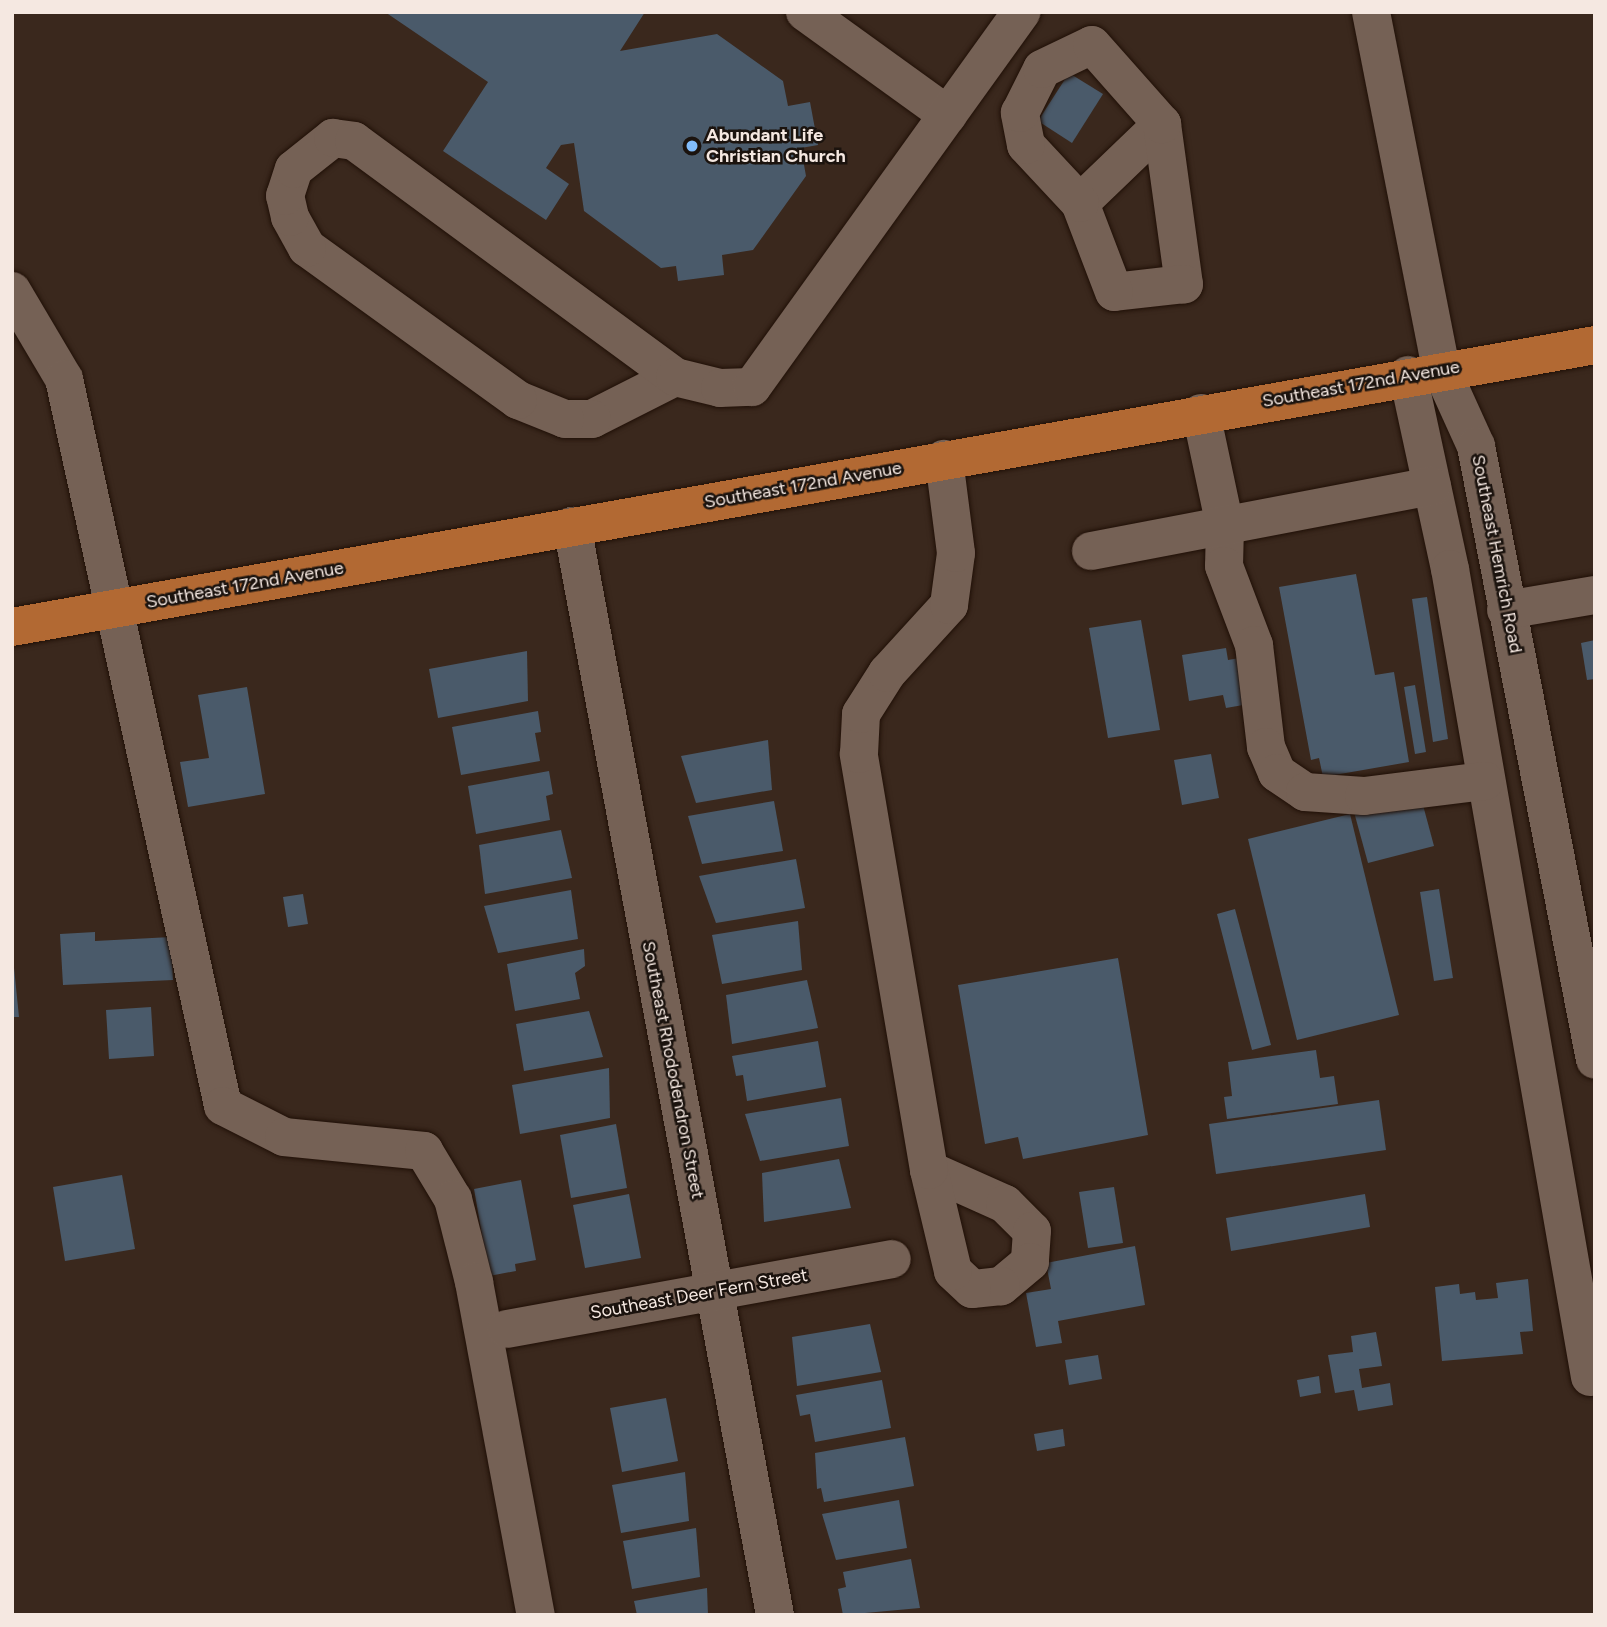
<!DOCTYPE html>
<html>
<head>
<meta charset="utf-8">
<style>
	body { margin:0 }
	#map { position:relative; width:1607px; height:1627px; overflow:hidden; background:#3a281d; font-family:Figtree,sans-serif }
	div>[style] { position:absolute }
	[style*='--x'] { left:calc(var(--x)*1px); top:calc(var(--y)*1px); width:calc(var(--w)*1px); rotate:calc(var(--a)*1deg) }
	.building>* { inset:0; background:#4a5a6a }
	.roads { filter:drop-shadow(0 0 2px #201007) drop-shadow(0 0 2px #201007) }
	.minor>* { height:38px; margin:-19px; padding:0 19px; transform-origin:19px; border-radius:19px; background:#756155 }
	.major>* { height:38px; margin:-19px; padding:0 19px; transform-origin:19px; border-radius:19px; background:#b26933 }
	.dots>* { width:19px; height:19px; translate:-50% -50%; box-sizing:border-box; border:4px solid #1b130e; border-radius:50% }
	span { translate:-50% -50%; white-space:nowrap; text-align:center; line-height:1.15; -webkit-text-stroke:5px #1b130e; paint-order:stroke }
	.poi-label { font-size:18px; color:#f5e8e1; font-weight:700 }
	.left { translate:0 -50%; text-align:left }
	.street-label { font-size:18px; color:#f5e8e1 }
	.frame { position:absolute; inset:0; border:14px solid #f5e8e1; pointer-events:none }
</style>
</head>
<body>
<div id="map">
	<div class="building">
		<div style="clip-path:polygon(385px 12px,645px 12px,620px 51px,717px 34px,783px 81px,788px 106px,810px 102px,818px 145px,801px 148px,806px 176px,753px 250px,722px 255px,724px 275px,678px 281px,676px 266px,661px 268px,584px 211px,574px 143px,561px 145px,546px 168px,569px 184px,546px 220px,443px 151px,488px 82px)"></div>
		<div style="clip-path:polygon(1069px 73px,1103px 94px,1072px 143px,1038px 121px)"></div>
		<div style="clip-path:polygon(1356px 574px,1375px 675px,1394px 672px,1409px 762px,1323px 777px,1319px 758px,1311px 760px,1279px 587px)"></div>
		<div style="clip-path:polygon(1427px 597px,1448px 739px,1433px 742px,1412px 599px)"></div>
		<div style="clip-path:polygon(1141px 620px,1160px 730px,1108px 738px,1089px 628px)"></div>
		<div style="clip-path:polygon(1595px 640px,1595px 679px,1587px 680px,1581px 643px)"></div>
		<div style="clip-path:polygon(1226px 648px,1228px 660px,1251px 656px,1249px 704px,1226px 708px,1223px 695px,1189px 701px,1182px 655px)"></div>
		<div style="clip-path:polygon(527px 651px,528px 701px,438px 718px,429px 669px)"></div>
		<div style="clip-path:polygon(1415px 685px,1426px 752px,1415px 754px,1404px 687px)"></div>
		<div style="clip-path:polygon(247px 687px,265px 794px,188px 807px,180px 762px,209px 758px,198px 695px)"></div>
		<div style="clip-path:polygon(538px 711px,541px 732px,535px 733px,540px 761px,461px 775px,452px 727px)"></div>
		<div style="clip-path:polygon(768px 740px,772px 790px,696px 803px,681px 756px)"></div>
		<div style="clip-path:polygon(1211px 754px,1219px 798px,1182px 805px,1174px 760px)"></div>
		<div style="clip-path:polygon(549px 771px,553px 794px,546px 796px,550px 820px,476px 834px,468px 786px)"></div>
		<div style="clip-path:polygon(1420px 794px,1434px 846px,1368px 863px,1354px 812px)"></div>
		<div style="clip-path:polygon(774px 801px,783px 851px,702px 864px,688px 816px)"></div>
		<div style="clip-path:polygon(1350px 814px,1399px 1015px,1297px 1040px,1248px 839px)"></div>
		<div style="clip-path:polygon(561px 830px,572px 878px,485px 894px,479px 845px)"></div>
		<div style="clip-path:polygon(796px 859px,805px 908px,716px 923px,699px 876px)"></div>
		<div style="clip-path:polygon(1439px 889px,1453px 978px,1434px 981px,1420px 892px)"></div>
		<div style="clip-path:polygon(571px 890px,578px 939px,498px 953px,484px 906px)"></div>
		<div style="clip-path:polygon(303px 894px,308px 924px,288px 927px,283px 897px)"></div>
		<div style="clip-path:polygon(1235px 909px,1271px 1045px,1252px 1050px,1217px 914px)"></div>
		<div style="clip-path:polygon(798px 921px,802px 970px,722px 984px,712px 935px)"></div>
		<div style="clip-path:polygon(95px 932px,95px 941px,171px 937px,173px 980px,63px 985px,60px 934px)"></div>
		<div style="clip-path:polygon(12px 948px,19px 1017px,12px 1017px)"></div>
		<div style="clip-path:polygon(584px 949px,585px 966px,575px 973px,580px 999px,515px 1011px,507px 964px)"></div>
		<div style="clip-path:polygon(1118px 958px,1148px 1135px,1023px 1159px,1018px 1137px,985px 1144px,958px 985px)"></div>
		<div style="clip-path:polygon(807px 980px,818px 1028px,732px 1044px,726px 995px)"></div>
		<div style="clip-path:polygon(151px 1007px,154px 1056px,109px 1059px,106px 1010px)"></div>
		<div style="clip-path:polygon(589px 1011px,603px 1057px,524px 1071px,516px 1024px)"></div>
		<div style="clip-path:polygon(818px 1041px,826px 1087px,747px 1101px,743px 1075px,736px 1076px,732px 1056px)"></div>
		<div style="clip-path:polygon(1316px 1050px,1320px 1078px,1334px 1076px,1338px 1104px,1227px 1119px,1224px 1097px,1232px 1096px,1228px 1062px)"></div>
		<div style="clip-path:polygon(609px 1068px,610px 1118px,520px 1134px,512px 1085px)"></div>
		<div style="clip-path:polygon(841px 1098px,849px 1146px,760px 1161px,745px 1114px)"></div>
		<div style="clip-path:polygon(1379px 1100px,1386px 1150px,1216px 1174px,1209px 1124px)"></div>
		<div style="clip-path:polygon(616px 1124px,627px 1188px,571px 1198px,560px 1135px)"></div>
		<div style="clip-path:polygon(839px 1159px,851px 1208px,764px 1222px,762px 1173px)"></div>
		<div style="clip-path:polygon(122px 1175px,135px 1249px,65px 1261px,53px 1187px)"></div>
		<div style="clip-path:polygon(521px 1180px,536px 1260px,515px 1264px,516px 1271px,489px 1276px,474px 1189px)"></div>
		<div style="clip-path:polygon(1114px 1187px,1123px 1243px,1088px 1248px,1079px 1192px)"></div>
		<div style="clip-path:polygon(629px 1194px,641px 1258px,585px 1268px,573px 1205px)"></div>
		<div style="clip-path:polygon(1365px 1194px,1370px 1227px,1231px 1251px,1226px 1218px)"></div>
		<div style="clip-path:polygon(1135px 1246px,1145px 1305px,1058px 1321px,1062px 1343px,1036px 1347px,1026px 1293px,1051px 1289px,1046px 1263px)"></div>
		<div style="clip-path:polygon(1528px 1279px,1533px 1331px,1520px 1332px,1523px 1354px,1442px 1361px,1435px 1287px,1459px 1284px,1460px 1294px,1475px 1292px,1476px 1300px,1498px 1298px,1496px 1283px)"></div>
		<div style="clip-path:polygon(870px 1324px,881px 1372px,797px 1386px,792px 1337px)"></div>
		<div style="clip-path:polygon(1376px 1332px,1382px 1366px,1359px 1369px,1362px 1388px,1390px 1383px,1393px 1405px,1358px 1411px,1354px 1390px,1335px 1393px,1328px 1355px,1353px 1352px,1351px 1336px)"></div>
		<div style="clip-path:polygon(1098px 1355px,1102px 1379px,1069px 1385px,1065px 1360px)"></div>
		<div style="clip-path:polygon(1319px 1376px,1321px 1393px,1300px 1397px,1297px 1380px)"></div>
		<div style="clip-path:polygon(882px 1380px,891px 1428px,815px 1442px,810px 1414px,800px 1416px,796px 1395px)"></div>
		<div style="clip-path:polygon(666px 1398px,678px 1461px,622px 1472px,610px 1408px)"></div>
		<div style="clip-path:polygon(1063px 1429px,1065px 1446px,1037px 1451px,1034px 1434px)"></div>
		<div style="clip-path:polygon(905px 1437px,914px 1486px,824px 1502px,821px 1488px,817px 1489px,815px 1453px)"></div>
		<div style="clip-path:polygon(685px 1472px,689px 1521px,621px 1533px,612px 1485px)"></div>
		<div style="clip-path:polygon(899px 1500px,907px 1548px,836px 1560px,822px 1514px)"></div>
		<div style="clip-path:polygon(696px 1528px,700px 1577px,632px 1589px,623px 1541px)"></div>
		<div style="clip-path:polygon(911px 1559px,920px 1608px,843px 1615px,838px 1589px,846px 1587px,843px 1572px)"></div>
		<div style="clip-path:polygon(707px 1588px,708px 1615px,637px 1615px,634px 1601px)"></div>
	</div>
	<div class="roads">
		<div class="minor">
			<div style="--x:805;--y:12;--w:176;--a:35.8"></div>
			<div style="--x:1371;--y:12;--w:364;--a:78.9"></div>
			<div style="--x:1441;--y:369;--w:85;--a:65.6"></div>
			<div style="--x:1476;--y:446;--w:625;--a:79.03"></div>
			<div style="--x:1080;--y:203;--w:114;--a:-43.9"></div>
			<div style="--x:1162;--y:124;--w:162;--a:82.2"></div>
			<div style="--x:1184;--y:284;--w:70;--a:173.5"></div>
			<div style="--x:1114;--y:292;--w:95;--a:-110.9"></div>
			<div style="--x:1080;--y:203;--w:79;--a:-133"></div>
			<div style="--x:1026;--y:145;--w:33;--a:-101"></div>
			<div style="--x:1020;--y:113;--w:49;--a:-63.4"></div>
			<div style="--x:1042;--y:69;--w:55;--a:-25.6"></div>
			<div style="--x:1092;--y:45;--w:106;--a:48.5"></div>
			<div style="--x:12;--y:291;--w:102;--a:59.4"></div>
			<div style="--x:64;--y:379;--w:744;--a:77.66"></div>
			<div style="--x:223;--y:1106;--w:68;--a:26.9"></div>
			<div style="--x:284;--y:1137;--w:141;--a:5.7"></div>
			<div style="--x:424;--y:1151;--w:56;--a:58.9"></div>
			<div style="--x:453;--y:1199;--w:86;--a:75.8"></div>
			<div style="--x:474;--y:1282;--w:339;--a:79.5"></div>
			<div style="--x:1408;--y:375;--w:198;--a:77.8"></div>
			<div style="--x:1450;--y:569;--w:820;--a:80.17"></div>
			<div style="--x:675;--y:377;--w:93;--a:153.2"></div>
			<div style="--x:592;--y:419;--w:27;--a:180"></div>
			<div style="--x:565;--y:419;--w:51;--a:-158"></div>
			<div style="--x:518;--y:400;--w:260;--a:-144.2"></div>
			<div style="--x:307;--y:248;--w:35;--a:-119"></div>
			<div style="--x:290;--y:217;--w:22;--a:-103"></div>
			<div style="--x:285;--y:196;--w:28;--a:-72"></div>
			<div style="--x:294;--y:169;--w:50;--a:-38.5"></div>
			<div style="--x:333;--y:138;--w:21;--a:8"></div>
			<div style="--x:354;--y:141;--w:398;--a:36.3"></div>
			<div style="--x:675;--y:377;--w:46;--a:13.7"></div>
			<div style="--x:720;--y:388;--w:32;--a:-2"></div>
			<div style="--x:752;--y:387;--w:462;--a:-54.3"></div>
			<div style="--x:1201;--y:413;--w:116;--a:78"></div>
			<div style="--x:1225;--y:526;--w:40;--a:91.4"></div>
			<div style="--x:1224;--y:566;--w:85;--a:69.2"></div>
			<div style="--x:1254;--y:645;--w:103;--a:83.3"></div>
			<div style="--x:1266;--y:747;--w:28;--a:67"></div>
			<div style="--x:1277;--y:773;--w:34;--a:34"></div>
			<div style="--x:1305;--y:792;--w:59;--a:3.9"></div>
			<div style="--x:1364;--y:796;--w:122;--a:-7.1"></div>
			<div style="--x:572;--y:526;--w:1108;--a:79.44"></div>
			<div style="--x:1091;--y:551;--w:347;--a:-10.8"></div>
			<div style="--x:1506;--y:610;--w:90;--a:-9.6"></div>
			<div style="--x:929;--y:1170;--w:83;--a:24.1"></div>
			<div style="--x:1005;--y:1204;--w:38;--a:45"></div>
			<div style="--x:1032;--y:1231;--w:31;--a:94"></div>
			<div style="--x:1030;--y:1262;--w:38;--a:140"></div>
			<div style="--x:1001;--y:1286;--w:29;--a:174"></div>
			<div style="--x:972;--y:1289;--w:26;--a:-137"></div>
			<div style="--x:953;--y:1271;--w:104;--a:-103.4"></div>
			<div style="--x:929;--y:1170;--w:422;--a:-99.6"></div>
			<div style="--x:859;--y:754;--w:40;--a:-87.1"></div>
			<div style="--x:861;--y:714;--w:49;--a:-57.6"></div>
			<div style="--x:887;--y:673;--w:92;--a:-47.6"></div>
			<div style="--x:949;--y:605;--w:52;--a:-82.3"></div>
			<div style="--x:956;--y:553;--w:95;--a:-97.3"></div>
			<div style="--x:507;--y:1329;--w:391;--a:-10.3"></div>
		</div>
		<div class="major">
			<div style="--x:12;--y:627;--w:1608;--a:-10.1"></div>
		</div>
	</div>
	<div class="dots">
		<div style="left:692px;top:146px;background:#81bcfa"></div>
	</div>
	<div class="poi-label">
		<span class="left" style="left:706px;top:146px">Abundant Life<br>Christian Church</span>
	</div>
	<div class="street-label">
		<span style="left:1361px;top:384px;rotate:-10deg">Southeast 172nd Avenue</span>
		<span style="left:803px;top:485px;rotate:-10deg">Southeast 172nd Avenue</span>
		<span style="left:1497px;top:554px;rotate:79deg">Southeast Hemrich Road</span>
		<span style="left:245px;top:585px;rotate:-10deg">Southeast 172nd Avenue</span>
		<span style="left:673px;top:1070px;rotate:79deg">Southeast Rhododendron Street</span>
		<span style="left:699px;top:1294px;rotate:-10deg">Southeast Deer Fern Street</span>
	</div>
	<div class="frame"></div>
</div>
</body>
</html>
